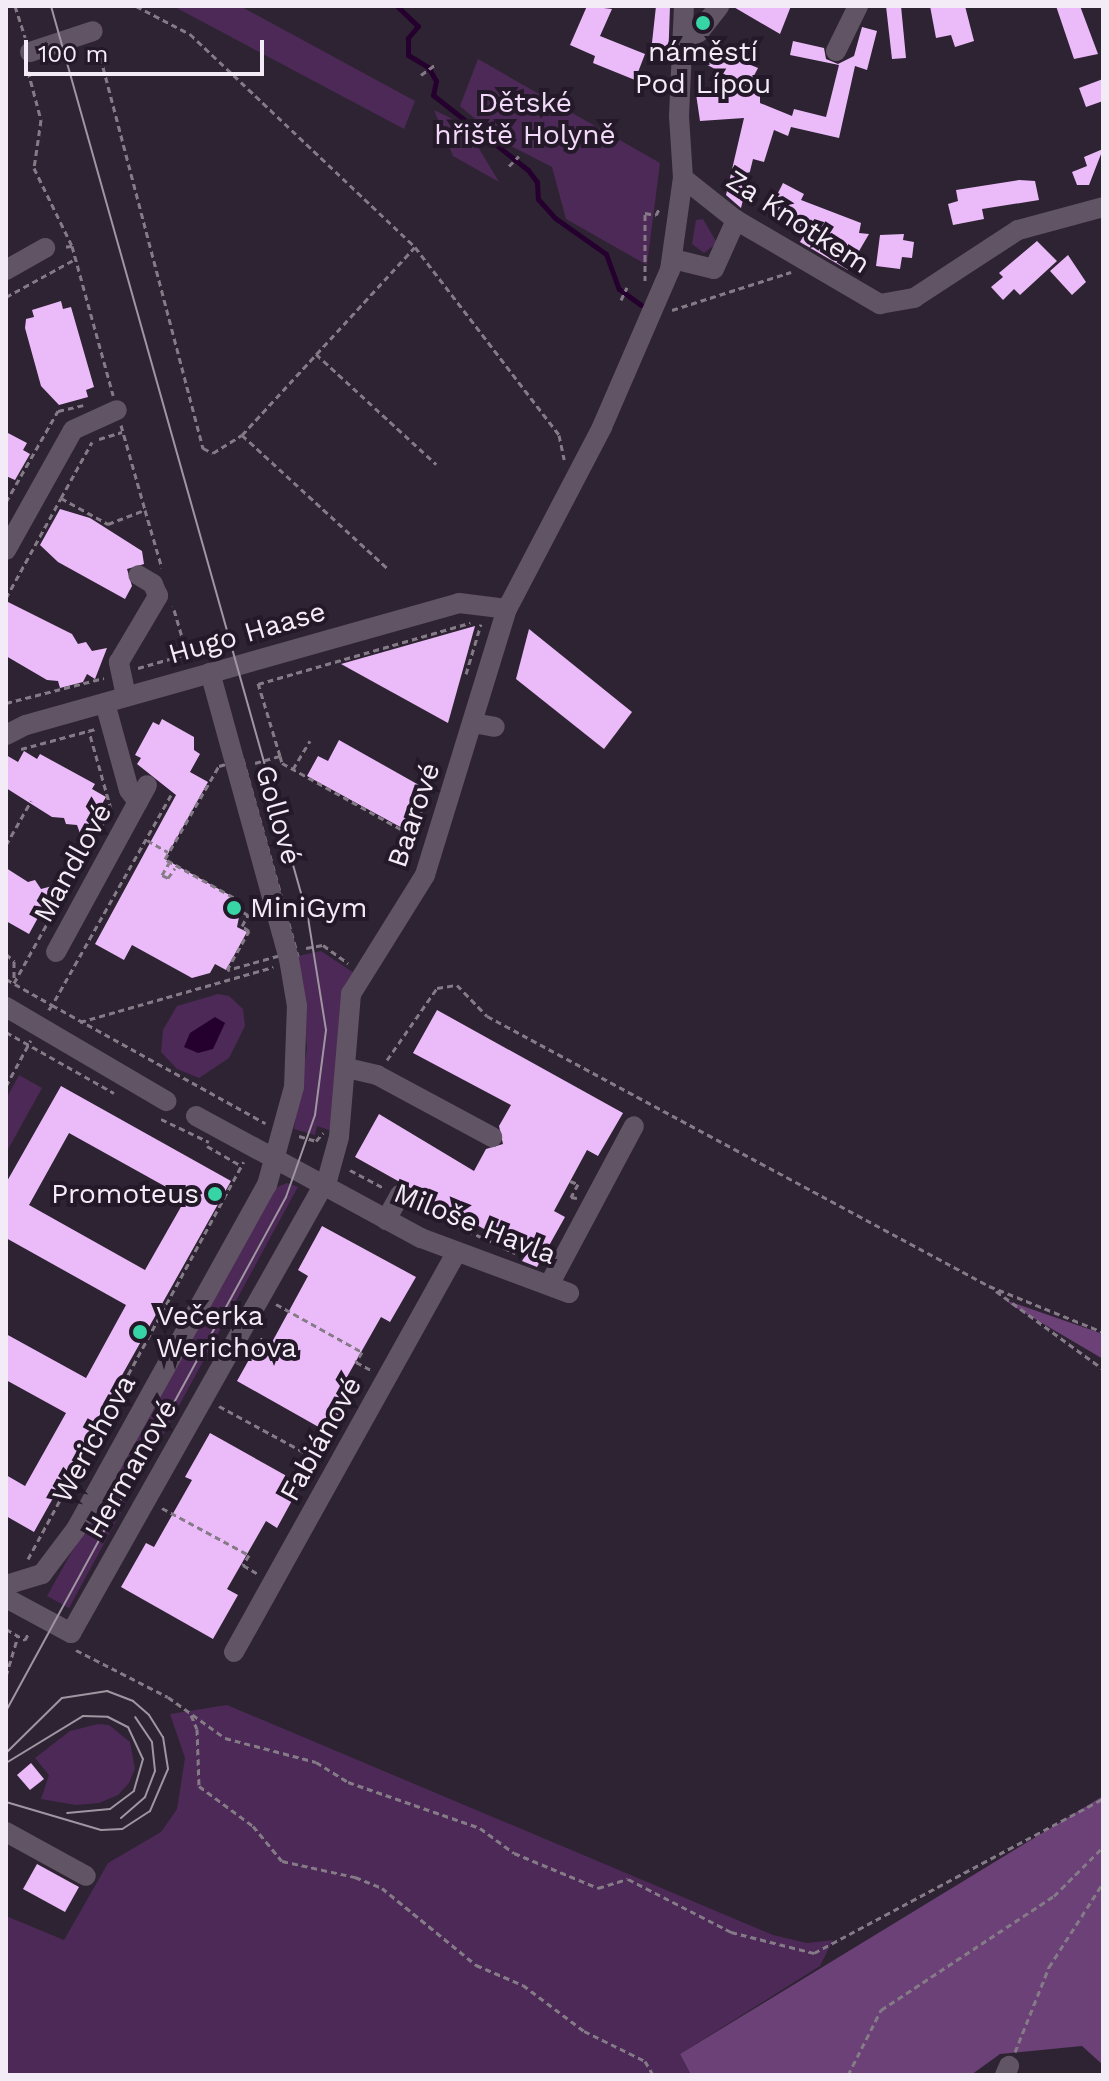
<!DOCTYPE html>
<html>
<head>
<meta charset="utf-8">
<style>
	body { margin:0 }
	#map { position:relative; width:1109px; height:2081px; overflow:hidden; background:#2e2332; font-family:"Work Sans",sans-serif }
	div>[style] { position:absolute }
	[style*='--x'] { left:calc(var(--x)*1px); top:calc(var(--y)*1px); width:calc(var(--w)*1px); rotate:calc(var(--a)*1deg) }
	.green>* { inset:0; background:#4c2956 }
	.forest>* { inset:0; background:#6b4177 }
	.water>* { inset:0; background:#25002f }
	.stream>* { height:5px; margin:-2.5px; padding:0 2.5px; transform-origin:2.5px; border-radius:2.5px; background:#25002f }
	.building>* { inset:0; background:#ebbbf9 }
	.path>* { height:3px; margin-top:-1.5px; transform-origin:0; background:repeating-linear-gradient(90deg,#847b87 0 6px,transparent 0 10px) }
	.minor>* { height:20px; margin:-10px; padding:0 10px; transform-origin:10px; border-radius:10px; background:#615465 }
	.tram>* { height:2px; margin:-1px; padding:0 1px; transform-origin:1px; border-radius:1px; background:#9f96a2 }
	.dots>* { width:22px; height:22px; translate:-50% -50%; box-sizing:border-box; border:4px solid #241928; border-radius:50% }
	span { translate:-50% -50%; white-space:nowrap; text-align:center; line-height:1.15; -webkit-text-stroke:8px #241928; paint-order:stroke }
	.poi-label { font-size:28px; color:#f3ebf5 }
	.left { translate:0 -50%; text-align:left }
	.right { translate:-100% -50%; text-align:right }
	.park-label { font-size:28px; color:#f2d9f9 }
	.street-label { font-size:28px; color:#f3ebf5 }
	.frame { position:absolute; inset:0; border:8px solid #f3ebf5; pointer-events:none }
	.scale { position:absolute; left:24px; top:40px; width:240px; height:36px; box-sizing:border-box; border:4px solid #f3ebf5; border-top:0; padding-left:10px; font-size:24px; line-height:28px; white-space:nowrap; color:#f3ebf5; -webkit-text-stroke:6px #241928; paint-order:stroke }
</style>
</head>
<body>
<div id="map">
	<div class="green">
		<div style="clip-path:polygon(173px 6px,240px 6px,415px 101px,404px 129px)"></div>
		<div style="clip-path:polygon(478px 59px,660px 163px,647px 265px,566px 219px,552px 167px,501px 141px,460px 106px)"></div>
		<div style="clip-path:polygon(434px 110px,465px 125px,499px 182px,453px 156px)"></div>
		<div style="clip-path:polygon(703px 219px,717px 243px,704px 253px,692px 244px,696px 220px)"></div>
		<div style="clip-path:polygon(321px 951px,357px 975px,340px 1006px,332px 1131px,317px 1126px,315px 1135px,294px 1129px,307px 1048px,298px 956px)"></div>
		<div style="clip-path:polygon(218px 994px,229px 996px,243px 1009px,245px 1026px,229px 1058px,199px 1078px,177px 1069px,161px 1052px,163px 1030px,177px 1006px)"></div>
		<div style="clip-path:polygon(19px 1075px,42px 1088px,6px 1153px,6px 1099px)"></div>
		<div style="clip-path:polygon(287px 1183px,298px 1187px,294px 1194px,69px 1608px,47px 1596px,275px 1188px)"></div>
		<div style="clip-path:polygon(227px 1705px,773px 1935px,807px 1943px,833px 1940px,820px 1966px,680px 2054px,691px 2075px,6px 2075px,6px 1916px,64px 1940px,108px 1863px,161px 1832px,177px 1809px,185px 1758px,170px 1714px)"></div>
		<div style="clip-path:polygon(98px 1724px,109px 1725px,130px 1742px,135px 1769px,129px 1783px,118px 1795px,99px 1803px,76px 1805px,41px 1799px,49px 1775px,35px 1758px,70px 1731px)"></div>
	</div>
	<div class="forest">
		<div style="clip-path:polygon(1005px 1300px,1103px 1334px,1103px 1359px,1013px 1306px)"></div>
		<div style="clip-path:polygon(1103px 1796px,1103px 2065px,1082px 2046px,1000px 2054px,971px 2075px,691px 2075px,680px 2054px)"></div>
	</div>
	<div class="water">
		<div style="clip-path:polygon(215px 1017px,225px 1023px,213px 1049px,198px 1053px,184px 1047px,190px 1033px)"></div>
	</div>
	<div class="stream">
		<div style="--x:397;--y:6;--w:29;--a:44"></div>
		<div style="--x:418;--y:26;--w:16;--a:130"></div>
		<div style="--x:408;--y:38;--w:17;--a:90"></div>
		<div style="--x:408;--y:55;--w:23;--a:31"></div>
		<div style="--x:428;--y:67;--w:16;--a:60"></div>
		<div style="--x:436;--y:81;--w:14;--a:102"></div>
		<div style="--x:433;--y:95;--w:121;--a:38.3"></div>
		<div style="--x:528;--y:170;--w:15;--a:53"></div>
		<div style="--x:537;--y:182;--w:17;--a:87"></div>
		<div style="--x:538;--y:199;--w:25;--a:48"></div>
		<div style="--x:555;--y:218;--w:62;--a:35.2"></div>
		<div style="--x:606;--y:254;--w:37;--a:70"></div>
		<div style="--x:619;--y:289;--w:27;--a:36"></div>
	</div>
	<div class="building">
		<div style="clip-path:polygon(587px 6px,612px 9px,600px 36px,645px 54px,635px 80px,593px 63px,595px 56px,570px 45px)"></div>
		<div style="clip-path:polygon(656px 6px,670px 6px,668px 63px,650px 61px)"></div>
		<div style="clip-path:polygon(732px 6px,791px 6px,780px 34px)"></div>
		<div style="clip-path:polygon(886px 6px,901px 6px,906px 58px,892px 59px)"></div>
		<div style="clip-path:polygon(930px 6px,965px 6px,974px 41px,955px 47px,951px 35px,936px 38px)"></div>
		<div style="clip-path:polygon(1056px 6px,1080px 6px,1098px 54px,1074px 59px)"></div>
		<div style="clip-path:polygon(862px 27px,877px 31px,867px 70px,855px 66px,839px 138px,791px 127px,788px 136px,774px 130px,764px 162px,753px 159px,741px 208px,726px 195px,744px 118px,700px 121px,696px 94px,746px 90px,760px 93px,760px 103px,792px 116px,794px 109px,826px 117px,839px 65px,790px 55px,793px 41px,824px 48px,826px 59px,838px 64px,854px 56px)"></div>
		<div style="clip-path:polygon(709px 48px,758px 68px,748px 87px,702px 62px)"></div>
		<div style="clip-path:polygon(1103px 79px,1103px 101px,1086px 107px,1079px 88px)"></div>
		<div style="clip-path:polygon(1103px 149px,1089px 185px,1077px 185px,1072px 172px,1087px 166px,1084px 157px)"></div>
		<div style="clip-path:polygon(1019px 180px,1035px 181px,1039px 200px,982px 209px,984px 219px,953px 225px,948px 204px,958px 201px,956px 190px)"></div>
		<div style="clip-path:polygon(783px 183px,804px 194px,801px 200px,861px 223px,859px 233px,869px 234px,848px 270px,800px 242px,807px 230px,769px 211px)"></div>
		<div style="clip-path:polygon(904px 234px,903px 240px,914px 242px,912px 258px,902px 257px,900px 269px,876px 266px,880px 235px)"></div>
		<div style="clip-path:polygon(1037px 241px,1057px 261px,1020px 295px,1014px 289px,1003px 300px,991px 287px,1003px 277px,999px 273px)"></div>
		<div style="clip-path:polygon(1068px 255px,1086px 282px,1072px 295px,1050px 271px)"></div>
		<div style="clip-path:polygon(61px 301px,63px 309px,71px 307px,94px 387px,86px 390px,88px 397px,59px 405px,41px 386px,25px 328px,26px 319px,34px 317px,32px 310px)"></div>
		<div style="clip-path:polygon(6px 432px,27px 443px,23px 450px,30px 454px,15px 480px,6px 476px)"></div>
		<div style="clip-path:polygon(60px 509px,90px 518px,142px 551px,144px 564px,127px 569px,132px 586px,125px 599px,58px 562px,40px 545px)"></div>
		<div style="clip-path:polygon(6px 601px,72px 634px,78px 644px,86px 642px,92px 651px,107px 648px,95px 679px,87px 674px,83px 682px,60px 688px,58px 681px,47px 680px,6px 656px)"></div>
		<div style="clip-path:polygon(475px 626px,448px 723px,341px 664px)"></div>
		<div style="clip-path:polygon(529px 629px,632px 712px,604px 749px,516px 679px)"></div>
		<div style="clip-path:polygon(162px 719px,194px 737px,194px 750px,200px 754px,190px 772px,208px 782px,165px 859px,242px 902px,237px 927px,247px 932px,226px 970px,215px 964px,210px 973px,192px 978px,132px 945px,124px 960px,95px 944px,176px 795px,137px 764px,141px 758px,135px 755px,153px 722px,159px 725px)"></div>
		<div style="clip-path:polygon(339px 740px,426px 789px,404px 829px,307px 776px,318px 756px,328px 761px)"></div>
		<div style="clip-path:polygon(24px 751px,37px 759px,40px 754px,95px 784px,92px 789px,106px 797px,82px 839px,77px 825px,66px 824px,64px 818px,52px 817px,6px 788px,6px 755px,18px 762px)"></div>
		<div style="clip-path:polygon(6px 868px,28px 882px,35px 880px,41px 889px,56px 885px,29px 934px,6px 921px)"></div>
		<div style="clip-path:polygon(437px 1010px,623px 1113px,598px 1156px,587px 1150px,554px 1211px,565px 1217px,537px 1267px,522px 1261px,527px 1253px,355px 1157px,379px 1114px,474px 1171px,486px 1149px,503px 1144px,499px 1126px,511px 1105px,413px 1053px)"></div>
		<div style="clip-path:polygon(evenodd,61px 1086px,231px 1181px,34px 1532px,6px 1516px,6px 1475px,25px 1486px,66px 1413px,6px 1380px,6px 1334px,86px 1378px,126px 1305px,6px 1238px,6px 1183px,61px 1086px,69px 1133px,186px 1198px,145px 1270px,29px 1205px,69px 1133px)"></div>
		<div style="clip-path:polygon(322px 1226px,416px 1277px,390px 1322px,381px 1317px,343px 1384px,355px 1390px,331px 1434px,237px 1381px,261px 1338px,271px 1344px,308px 1276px,298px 1270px)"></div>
		<div style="clip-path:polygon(210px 1433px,301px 1484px,277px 1528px,266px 1521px,227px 1589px,238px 1595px,213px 1639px,121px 1587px,146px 1543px,154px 1547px,192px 1480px,185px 1477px)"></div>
		<div style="clip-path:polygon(31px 1763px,44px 1779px,30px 1790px,17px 1775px)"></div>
		<div style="clip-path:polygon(37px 1864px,79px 1887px,65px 1912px,23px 1889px)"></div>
	</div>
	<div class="path">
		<div style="--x:15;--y:6;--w:33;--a:72"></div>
		<div style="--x:136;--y:6;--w:61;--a:27.4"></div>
		<div style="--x:190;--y:34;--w:310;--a:43.4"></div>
		<div style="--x:415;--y:247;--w:237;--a:52.5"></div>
		<div style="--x:559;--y:435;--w:25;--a:78"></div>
		<div style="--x:98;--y:48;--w:414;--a:75.3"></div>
		<div style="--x:203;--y:448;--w:11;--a:27"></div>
		<div style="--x:213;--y:453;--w:34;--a:-32"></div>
		<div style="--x:242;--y:435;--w:255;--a:-47.4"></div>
		<div style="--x:28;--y:71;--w:51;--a:75.1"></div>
		<div style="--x:41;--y:120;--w:49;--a:98.3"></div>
		<div style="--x:34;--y:168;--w:87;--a:64"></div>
		<div style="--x:72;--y:246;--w:10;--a:174"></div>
		<div style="--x:421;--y:75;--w:19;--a:-36"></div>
		<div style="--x:509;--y:166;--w:14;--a:-45"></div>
		<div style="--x:72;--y:246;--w:155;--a:74.6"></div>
		<div style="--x:645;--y:281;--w:68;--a:-90"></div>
		<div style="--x:645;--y:213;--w:11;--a:10"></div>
		<div style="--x:656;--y:215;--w:9;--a:-63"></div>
		<div style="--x:6;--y:297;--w:79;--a:-28.8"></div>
		<div style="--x:621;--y:300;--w:14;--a:-65"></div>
		<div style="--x:672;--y:310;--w:125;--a:-17.7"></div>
		<div style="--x:316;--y:354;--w:163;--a:42.5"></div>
		<div style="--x:121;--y:425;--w:88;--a:74.2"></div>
		<div style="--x:242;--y:435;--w:197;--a:42.5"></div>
		<div style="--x:99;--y:439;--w:24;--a:-17"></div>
		<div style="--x:61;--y:498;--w:64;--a:-61"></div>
		<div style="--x:6;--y:502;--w:105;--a:-60.3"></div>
		<div style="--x:58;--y:411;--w:26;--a:-13"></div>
		<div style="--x:6;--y:598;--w:114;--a:-61.2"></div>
		<div style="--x:61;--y:498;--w:54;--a:29"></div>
		<div style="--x:108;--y:524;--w:40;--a:-21"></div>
		<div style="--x:145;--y:510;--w:60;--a:73.7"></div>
		<div style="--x:138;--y:668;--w:51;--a:-15.9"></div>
		<div style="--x:187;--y:654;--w:50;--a:-106.3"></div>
		<div style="--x:466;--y:674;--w:52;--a:-73.3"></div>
		<div style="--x:258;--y:683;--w:76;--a:73.2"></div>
		<div style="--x:258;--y:684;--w:221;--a:-16.1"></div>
		<div style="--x:6;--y:703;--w:101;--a:-14.3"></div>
		<div style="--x:21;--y:749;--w:77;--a:-15.1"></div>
		<div style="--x:243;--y:759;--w:205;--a:74.4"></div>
		<div style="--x:298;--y:956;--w:10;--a:-163"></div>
		<div style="--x:288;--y:953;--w:63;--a:164.4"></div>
		<div style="--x:227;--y:970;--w:45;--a:-60.6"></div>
		<div style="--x:249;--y:931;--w:9;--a:-144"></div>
		<div style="--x:242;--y:926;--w:13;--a:-61"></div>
		<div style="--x:248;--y:915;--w:9;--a:-148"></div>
		<div style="--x:240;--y:910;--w:8;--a:-76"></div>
		<div style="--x:242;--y:902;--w:88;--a:-150.8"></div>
		<div style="--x:165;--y:859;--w:108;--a:-59.9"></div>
		<div style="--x:219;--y:766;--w:25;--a:-16"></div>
		<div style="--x:255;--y:763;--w:26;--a:-16"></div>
		<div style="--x:280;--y:756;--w:7;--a:74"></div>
		<div style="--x:282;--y:763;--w:144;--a:29.1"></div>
		<div style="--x:408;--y:833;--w:39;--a:-59"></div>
		<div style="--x:293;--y:769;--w:33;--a:-59"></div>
		<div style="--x:171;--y:795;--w:241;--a:119.5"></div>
		<div style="--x:52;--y:1005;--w:244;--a:29"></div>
		<div style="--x:147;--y:840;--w:24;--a:30"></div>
		<div style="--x:6;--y:845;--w:51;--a:-60.4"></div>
		<div style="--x:168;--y:878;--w:7;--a:-153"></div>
		<div style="--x:162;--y:875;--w:14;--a:-60"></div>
		<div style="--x:168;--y:878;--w:12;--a:-55"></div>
		<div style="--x:306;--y:948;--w:17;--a:-10"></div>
		<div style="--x:323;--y:945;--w:31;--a:36"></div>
		<div style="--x:6;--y:954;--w:11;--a:41"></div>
		<div style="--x:14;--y:961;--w:21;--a:90"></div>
		<div style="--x:6;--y:979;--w:53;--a:29.5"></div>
		<div style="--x:52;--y:1005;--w:7;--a:124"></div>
		<div style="--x:14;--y:983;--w:199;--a:-60.9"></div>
		<div style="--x:111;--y:809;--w:81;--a:-105.8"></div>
		<div style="--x:80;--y:1022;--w:201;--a:-15.9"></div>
		<div style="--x:6;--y:1032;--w:124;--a:29.5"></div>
		<div style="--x:387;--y:1060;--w:88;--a:-55.2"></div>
		<div style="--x:437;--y:988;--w:20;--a:-9"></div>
		<div style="--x:457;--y:985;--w:43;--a:45.9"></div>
		<div style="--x:487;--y:1016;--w:570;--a:28.27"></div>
		<div style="--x:989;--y:1286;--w:123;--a:22"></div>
		<div style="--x:6;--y:1086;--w:52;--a:-61.5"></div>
		<div style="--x:161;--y:1119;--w:53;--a:25.6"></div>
		<div style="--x:299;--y:1136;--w:18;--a:16"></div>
		<div style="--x:316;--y:1141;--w:11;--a:-49"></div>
		<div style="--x:207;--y:1146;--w:39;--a:30"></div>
		<div style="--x:350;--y:1170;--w:40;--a:28"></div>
		<div style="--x:570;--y:1181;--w:9;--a:21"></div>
		<div style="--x:578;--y:1184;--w:15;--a:118"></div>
		<div style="--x:571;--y:1197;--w:6;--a:9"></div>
		<div style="--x:413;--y:1205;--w:113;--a:25.2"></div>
		<div style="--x:996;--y:1291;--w:132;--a:36.1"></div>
		<div style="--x:276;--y:1304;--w:98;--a:29.2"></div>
		<div style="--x:362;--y:1352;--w:12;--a:121"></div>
		<div style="--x:356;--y:1362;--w:17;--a:28"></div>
		<div style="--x:219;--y:1406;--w:117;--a:28.5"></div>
		<div style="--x:162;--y:1508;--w:99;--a:28.4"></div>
		<div style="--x:249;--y:1555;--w:12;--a:121"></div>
		<div style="--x:243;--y:1565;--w:17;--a:31"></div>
		<div style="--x:28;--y:1559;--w:452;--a:-61.5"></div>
		<div style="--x:6;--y:1629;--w:22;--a:30"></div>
		<div style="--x:25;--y:1640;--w:7;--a:-63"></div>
		<div style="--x:76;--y:1650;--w:103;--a:27.1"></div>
		<div style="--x:168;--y:1697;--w:70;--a:35.7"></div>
		<div style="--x:225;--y:1738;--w:94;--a:14.8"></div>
		<div style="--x:316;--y:1762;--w:38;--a:32"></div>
		<div style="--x:348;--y:1782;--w:140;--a:19.2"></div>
		<div style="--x:480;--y:1828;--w:42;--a:36.3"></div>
		<div style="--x:514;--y:1853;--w:91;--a:22.6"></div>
		<div style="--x:598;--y:1888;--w:31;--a:-17"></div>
		<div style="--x:628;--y:1879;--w:116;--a:27.2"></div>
		<div style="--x:731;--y:1932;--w:86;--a:14.2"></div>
		<div style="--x:814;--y:1953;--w:327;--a:-28.1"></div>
		<div style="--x:6;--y:1676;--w:42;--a:-73.3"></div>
		<div style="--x:191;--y:1715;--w:15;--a:67"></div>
		<div style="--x:197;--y:1729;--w:57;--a:88"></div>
		<div style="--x:199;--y:1786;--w:67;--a:36.5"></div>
		<div style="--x:253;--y:1826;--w:45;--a:50.4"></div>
		<div style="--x:282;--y:1861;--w:75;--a:12.4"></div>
		<div style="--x:355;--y:1877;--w:29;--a:22"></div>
		<div style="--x:382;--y:1888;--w:122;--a:39.3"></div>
		<div style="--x:476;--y:1965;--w:51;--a:23.1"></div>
		<div style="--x:523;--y:1985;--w:76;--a:37"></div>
		<div style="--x:584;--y:2031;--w:68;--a:26.2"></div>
		<div style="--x:645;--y:2061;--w:16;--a:60"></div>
		<div style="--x:1015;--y:2052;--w:92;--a:-68.2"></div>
		<div style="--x:1049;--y:1967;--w:100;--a:-57.3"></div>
		<div style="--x:848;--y:2075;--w:73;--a:-63.1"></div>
		<div style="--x:881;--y:2010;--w:207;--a:-33.4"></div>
		<div style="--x:1054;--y:1896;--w:69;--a:-45"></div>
	</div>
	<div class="minor">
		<div style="--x:682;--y:41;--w:19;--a:-28"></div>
		<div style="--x:699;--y:32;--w:33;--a:-52"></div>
		<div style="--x:836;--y:51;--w:50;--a:-63.9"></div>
		<div style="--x:30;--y:52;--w:66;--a:-18.4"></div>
		<div style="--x:683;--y:178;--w:68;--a:38.4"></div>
		<div style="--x:736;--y:220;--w:167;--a:30.3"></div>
		<div style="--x:880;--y:304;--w:35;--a:-10"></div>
		<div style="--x:914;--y:298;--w:124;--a:-33.2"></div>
		<div style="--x:1018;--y:230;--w:88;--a:-15.1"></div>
		<div style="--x:673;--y:259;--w:42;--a:13.7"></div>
		<div style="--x:714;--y:269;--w:54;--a:-65.8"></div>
		<div style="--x:6;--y:270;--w:45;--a:-29.4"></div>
		<div style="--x:6;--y:550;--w:137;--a:-60.8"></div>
		<div style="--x:73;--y:430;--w:48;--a:-24.4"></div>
		<div style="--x:126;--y:696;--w:35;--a:-102"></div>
		<div style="--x:119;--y:662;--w:77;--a:-59.4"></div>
		<div style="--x:158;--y:596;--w:13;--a:-113"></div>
		<div style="--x:153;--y:584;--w:17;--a:-149"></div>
		<div style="--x:105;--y:703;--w:90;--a:74.6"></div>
		<div style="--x:129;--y:790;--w:15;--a:53"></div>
		<div style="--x:473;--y:723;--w:22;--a:10"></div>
		<div style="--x:6;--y:735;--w:22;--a:-27"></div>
		<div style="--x:26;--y:725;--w:450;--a:-15.7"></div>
		<div style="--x:459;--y:603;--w:48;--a:7.1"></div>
		<div style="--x:56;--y:952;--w:190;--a:-61.4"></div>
		<div style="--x:6;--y:1007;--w:186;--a:30.4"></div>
		<div style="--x:347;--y:1068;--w:31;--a:13"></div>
		<div style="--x:377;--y:1075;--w:131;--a:28.3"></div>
		<div style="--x:196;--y:1116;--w:256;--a:28.5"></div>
		<div style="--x:421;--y:1238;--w:158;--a:20.4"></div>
		<div style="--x:386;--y:1220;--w:29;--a:-61"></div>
		<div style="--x:549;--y:1285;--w:180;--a:-61.9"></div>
		<div style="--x:6;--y:1585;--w:38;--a:-17"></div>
		<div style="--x:42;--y:1574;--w:56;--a:-52.9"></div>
		<div style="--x:76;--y:1529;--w:393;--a:-61"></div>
		<div style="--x:267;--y:1185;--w:102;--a:-74.6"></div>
		<div style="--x:294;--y:1087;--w:81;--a:-87.9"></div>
		<div style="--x:297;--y:1006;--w:48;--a:-99.7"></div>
		<div style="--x:289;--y:959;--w:297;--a:-105.4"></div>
		<div style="--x:6;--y:1598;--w:74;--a:28.3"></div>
		<div style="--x:71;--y:1633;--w:523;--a:-60.59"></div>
		<div style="--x:328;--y:1177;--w:41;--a:-74.6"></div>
		<div style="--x:339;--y:1137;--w:144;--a:-85.2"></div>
		<div style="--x:351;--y:994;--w:140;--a:-58.1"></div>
		<div style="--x:425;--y:875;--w:278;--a:-72.9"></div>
		<div style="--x:507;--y:609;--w:205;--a:-62.4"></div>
		<div style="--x:602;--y:427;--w:171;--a:-66.6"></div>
		<div style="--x:670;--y:270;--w:93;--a:-82"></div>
		<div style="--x:683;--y:178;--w:62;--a:-93.7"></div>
		<div style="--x:679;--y:116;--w:110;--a:-87.4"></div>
		<div style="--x:234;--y:1652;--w:458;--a:-60.9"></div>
		<div style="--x:6;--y:1832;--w:91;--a:28.8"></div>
		<div style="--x:1005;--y:2075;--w:10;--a:-66"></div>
	</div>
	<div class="tram">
		<div style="--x:6;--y:1711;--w:585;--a:-61.42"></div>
		<div style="--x:286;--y:1197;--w:87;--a:-70.5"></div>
		<div style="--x:315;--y:1115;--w:86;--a:-82.6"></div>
		<div style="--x:326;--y:1030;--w:113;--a:-99.1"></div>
		<div style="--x:308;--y:918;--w:948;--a:-105.74"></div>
		<div style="--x:6;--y:1753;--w:78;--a:-44.5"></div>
		<div style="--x:62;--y:1698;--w:46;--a:-8.8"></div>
		<div style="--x:107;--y:1691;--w:28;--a:21"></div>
		<div style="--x:133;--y:1701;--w:21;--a:41"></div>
		<div style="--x:149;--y:1715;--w:26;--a:58"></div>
		<div style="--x:163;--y:1737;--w:32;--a:81"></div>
		<div style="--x:168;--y:1769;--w:46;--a:113.2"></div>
		<div style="--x:150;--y:1811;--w:33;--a:147"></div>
		<div style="--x:122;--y:1829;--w:21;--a:177"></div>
		<div style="--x:101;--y:1830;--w:99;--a:-163.6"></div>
		<div style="--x:6;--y:1763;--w:90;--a:-31.4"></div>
		<div style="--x:83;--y:1716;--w:25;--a:2"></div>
		<div style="--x:108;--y:1717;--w:22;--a:27"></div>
		<div style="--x:128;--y:1727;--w:35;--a:65"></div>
		<div style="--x:143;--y:1759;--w:33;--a:106"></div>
		<div style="--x:134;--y:1791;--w:30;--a:143"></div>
		<div style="--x:110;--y:1809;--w:43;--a:174.7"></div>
		<div style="--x:121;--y:1818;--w:32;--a:-41"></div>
		<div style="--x:145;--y:1797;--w:28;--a:-69"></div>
		<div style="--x:155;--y:1771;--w:29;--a:-96"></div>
		<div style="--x:152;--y:1742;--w:30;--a:-124"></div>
	</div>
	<div class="dots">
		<div style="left:703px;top:23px;background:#37d4a6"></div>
		<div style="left:234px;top:908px;background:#37d4a6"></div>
		<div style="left:215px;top:1194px;background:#37d4a6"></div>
		<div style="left:140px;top:1332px;background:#37d4a6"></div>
	</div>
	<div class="poi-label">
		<span style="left:703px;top:68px">náměstí<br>Pod Lípou</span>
		<span class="left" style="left:250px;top:908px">MiniGym</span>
		<span class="right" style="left:199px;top:1194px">Promoteus</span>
		<span class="left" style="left:156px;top:1332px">Večerka<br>Werichova</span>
	</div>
	<div class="park-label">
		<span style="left:525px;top:119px">Dětské<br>hřiště Holyně</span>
	</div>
	<div class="street-label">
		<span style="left:798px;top:222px;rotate:33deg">Za Knotkem</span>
		<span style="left:247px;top:633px;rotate:-16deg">Hugo Haase</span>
		<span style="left:278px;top:815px;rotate:74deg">Gollové</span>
		<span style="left:414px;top:815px;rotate:-71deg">Baarové</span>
		<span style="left:73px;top:863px;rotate:-61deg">Mandlové</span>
		<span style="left:475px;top:1224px;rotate:22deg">Miloše Havla</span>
		<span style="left:94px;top:1439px;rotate:-61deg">Werichova</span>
		<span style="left:321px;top:1439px;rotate:-61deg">Fabiánové</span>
		<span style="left:131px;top:1469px;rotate:-60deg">Hermanové</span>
	</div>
	<div class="frame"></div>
	<div class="scale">100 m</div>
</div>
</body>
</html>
